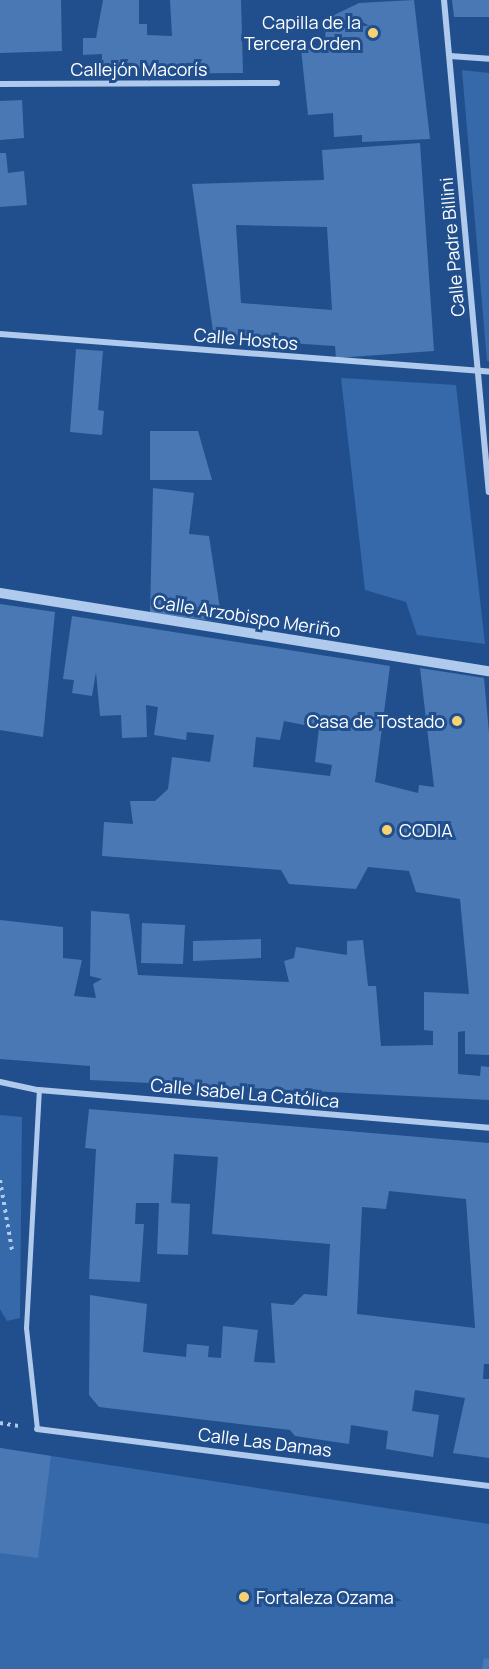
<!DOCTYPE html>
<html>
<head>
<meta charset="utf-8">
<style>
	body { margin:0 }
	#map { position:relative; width:489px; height:1669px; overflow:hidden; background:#214f8d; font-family:Manrope,sans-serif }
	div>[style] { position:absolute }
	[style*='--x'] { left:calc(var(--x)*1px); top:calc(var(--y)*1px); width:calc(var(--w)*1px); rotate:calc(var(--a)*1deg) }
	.green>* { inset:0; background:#3569aa }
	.building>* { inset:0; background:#4a78b4 }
	.path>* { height:4px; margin-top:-2px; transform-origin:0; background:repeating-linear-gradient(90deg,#afcaec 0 3px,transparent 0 7.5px) }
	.pedestrian>* { height:5px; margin:-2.5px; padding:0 2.5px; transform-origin:2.5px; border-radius:2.5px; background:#afcaec }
	.minor>* { height:6px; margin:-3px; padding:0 3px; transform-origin:3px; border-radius:3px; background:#afcaec }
	.tertiary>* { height:10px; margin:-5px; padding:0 5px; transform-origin:5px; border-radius:5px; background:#afcaec }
	.dots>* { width:16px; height:16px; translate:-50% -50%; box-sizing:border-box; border:3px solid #214f8d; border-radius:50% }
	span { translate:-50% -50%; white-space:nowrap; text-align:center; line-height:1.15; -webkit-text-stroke:6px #214f8d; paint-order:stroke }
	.poi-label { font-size:18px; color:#fff }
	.right { translate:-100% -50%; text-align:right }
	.left { translate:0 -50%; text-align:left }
	.street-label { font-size:18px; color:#fff }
</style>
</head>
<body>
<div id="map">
	<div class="green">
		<div style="clip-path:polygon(462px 70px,489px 73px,489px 361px,487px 361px)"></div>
		<div style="clip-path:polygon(341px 378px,456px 385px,485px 644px,417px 635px,406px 602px,365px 590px)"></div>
		<div style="clip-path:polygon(0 1115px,22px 1117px,20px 1318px,7px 1321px,0 1309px)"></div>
		<div style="clip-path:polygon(0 1448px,489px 1524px,489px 1669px,0 1669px)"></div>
	</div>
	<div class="building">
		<div style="clip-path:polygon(0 0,61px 0,62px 51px,0 53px)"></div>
		<div style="clip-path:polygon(103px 0,139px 0,139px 24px,147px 24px,147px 35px,172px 36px,170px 0,241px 0,243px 73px,102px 74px,102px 54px,83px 55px,83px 38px,96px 38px)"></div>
		<div style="clip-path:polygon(414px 0,430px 139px,362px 142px,362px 135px,334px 137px,333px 113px,308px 115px,301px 49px,325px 47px,326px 19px,359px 3px)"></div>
		<div style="clip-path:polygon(452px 0,489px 0,489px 17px,454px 17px)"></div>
		<div style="clip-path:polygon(22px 100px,24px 138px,0 140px,0 101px)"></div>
		<div style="clip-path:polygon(evenodd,420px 143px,434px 351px,336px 358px,335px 346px,214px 338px,192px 184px,324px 180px,322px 150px,420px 143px,236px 225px,327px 227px,332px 310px,241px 303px,236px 225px)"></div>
		<div style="clip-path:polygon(0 153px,6px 153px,8px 173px,24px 171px,27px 205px,0 207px)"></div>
		<div style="clip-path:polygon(76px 349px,103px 351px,98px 410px,104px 411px,102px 435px,70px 432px)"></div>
		<div style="clip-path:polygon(150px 431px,198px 431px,212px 480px,150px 480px)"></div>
		<div style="clip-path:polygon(153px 488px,194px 493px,189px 534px,209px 536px,222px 622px,150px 613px)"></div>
		<div style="clip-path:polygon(0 604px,55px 612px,43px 737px,0 730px)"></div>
		<div style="clip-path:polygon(evenodd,72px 616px,390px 666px,375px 782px,418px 793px,419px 785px,434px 787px,420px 668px,484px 678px,489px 733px,489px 1055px,465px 1054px,465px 1031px,458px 1032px,458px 1074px,480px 1076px,481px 1066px,489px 1067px,489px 1100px,90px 1080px,90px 1066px,0 1059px,0 920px,63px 927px,63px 958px,82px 960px,74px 996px,96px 998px,93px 984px,102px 979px,90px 976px,91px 911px,129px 914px,138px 975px,289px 982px,284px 961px,294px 958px,296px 947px,347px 955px,347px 941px,363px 940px,368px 986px,376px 986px,381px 1046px,433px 1045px,433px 1031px,424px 1030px,424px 992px,469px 994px,460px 899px,416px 892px,409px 871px,368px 867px,356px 889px,289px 884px,281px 870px,102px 856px,104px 822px,133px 824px,130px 801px,155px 801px,168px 789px,172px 757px,210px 762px,214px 735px,187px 732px,186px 740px,154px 735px,158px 707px,146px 705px,147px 737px,122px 738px,121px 715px,100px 716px,96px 672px,92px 696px,72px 693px,74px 680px,63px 679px,72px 616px,284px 721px,319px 728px,315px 762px,332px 765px,330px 776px,253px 767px,256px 737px,280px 740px,284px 721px)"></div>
		<div style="clip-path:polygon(142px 923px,185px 925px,183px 964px,141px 963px)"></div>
		<div style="clip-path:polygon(261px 939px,261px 958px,193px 961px,193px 941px)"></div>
		<div style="clip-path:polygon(evenodd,89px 1109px,489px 1143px,489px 1364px,484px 1364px,483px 1379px,489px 1379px,489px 1458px,453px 1453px,465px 1398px,415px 1390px,412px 1411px,439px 1415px,433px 1457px,386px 1449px,388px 1431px,351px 1425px,349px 1444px,295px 1436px,290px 1430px,99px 1407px,89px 1395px,90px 1295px,147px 1304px,143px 1352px,186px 1357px,187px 1344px,209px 1346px,208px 1357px,221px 1358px,223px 1326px,258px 1330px,254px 1362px,275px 1363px,271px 1303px,293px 1305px,304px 1294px,327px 1296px,330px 1244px,212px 1234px,218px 1157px,174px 1154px,171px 1203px,190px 1204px,188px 1255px,157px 1254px,159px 1203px,136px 1203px,135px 1224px,144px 1224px,140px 1282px,89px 1279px,96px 1149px,85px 1148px,89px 1109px,389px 1191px,466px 1199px,475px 1328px,357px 1314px,362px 1207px,386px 1209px,389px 1191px)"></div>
		<div style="clip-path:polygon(0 1448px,51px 1456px,38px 1558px,0 1553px)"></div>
		<div style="clip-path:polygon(484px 1658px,489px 1659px,489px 1669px,482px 1669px)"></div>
	</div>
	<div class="path">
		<div style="--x:0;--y:1180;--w:71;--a:80.3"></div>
		<div style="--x:0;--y:1423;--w:20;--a:9"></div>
	</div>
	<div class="pedestrian">
		<div style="--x:37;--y:1429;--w:102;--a:-96.2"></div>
		<div style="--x:26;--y:1328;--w:238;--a:-86.9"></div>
	</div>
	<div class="minor">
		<div style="--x:444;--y:0;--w:494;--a:84.8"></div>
		<div style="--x:450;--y:56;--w:39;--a:4"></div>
		<div style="--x:0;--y:84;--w:277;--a:-0.2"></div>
		<div style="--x:0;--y:334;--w:490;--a:4.4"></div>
		<div style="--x:0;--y:1082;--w:40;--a:12"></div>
		<div style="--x:39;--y:1090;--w:452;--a:4.8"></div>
		<div style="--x:37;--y:1429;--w:456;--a:7.2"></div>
	</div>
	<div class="tertiary">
		<div style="--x:0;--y:593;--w:495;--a:9.1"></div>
	</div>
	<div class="dots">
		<div style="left:373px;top:33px;background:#f8d271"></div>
		<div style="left:457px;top:721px;background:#f8d271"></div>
		<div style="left:387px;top:830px;background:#f8d271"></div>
		<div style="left:244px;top:1597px;background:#f8d271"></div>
	</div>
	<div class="poi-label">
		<span class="right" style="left:361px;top:33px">Capilla de la<br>Tercera Orden</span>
		<span class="right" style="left:445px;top:721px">Casa de Tostado</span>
		<span class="left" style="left:399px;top:830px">CODIA</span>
		<span class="left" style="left:256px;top:1597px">Fortaleza Ozama</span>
	</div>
	<div class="street-label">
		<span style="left:139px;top:69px">Callejón Macorís</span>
		<span style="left:452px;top:247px;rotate:-95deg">Calle Padre Billini</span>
		<span style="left:246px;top:339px;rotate:5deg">Calle Hostos</span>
		<span style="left:247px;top:616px;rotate:9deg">Calle Arzobispo Meriño</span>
		<span style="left:245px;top:1093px;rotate:5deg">Calle Isabel La Católica</span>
		<span style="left:265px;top:1442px;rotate:7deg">Calle Las Damas</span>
	</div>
</div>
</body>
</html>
